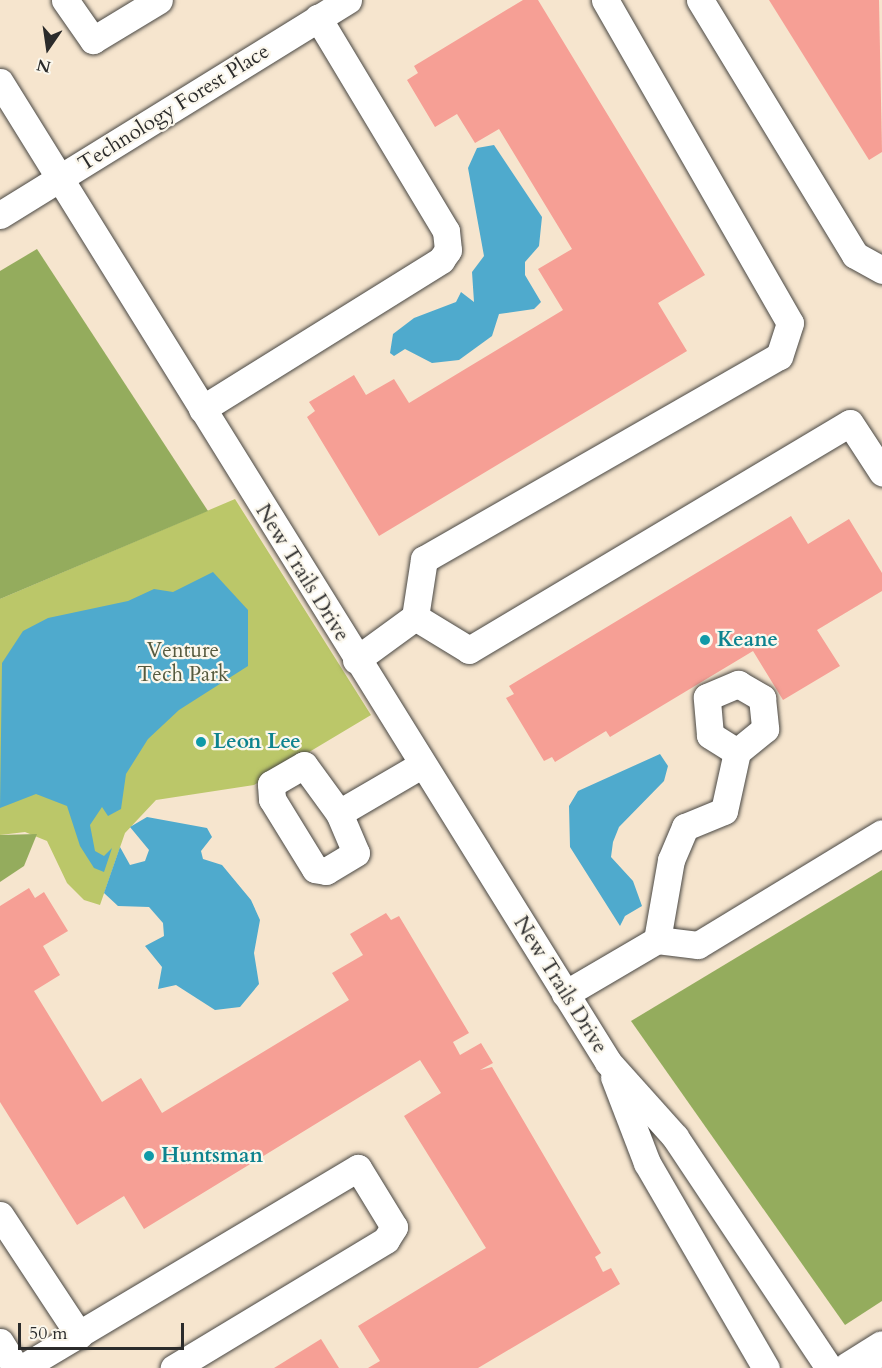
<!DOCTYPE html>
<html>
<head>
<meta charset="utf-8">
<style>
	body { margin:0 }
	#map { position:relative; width:882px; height:1368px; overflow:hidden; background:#f6e5ce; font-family:Cardo,serif }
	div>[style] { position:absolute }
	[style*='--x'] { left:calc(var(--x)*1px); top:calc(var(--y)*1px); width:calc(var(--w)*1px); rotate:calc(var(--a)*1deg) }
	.green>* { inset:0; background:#bbc769 }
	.forest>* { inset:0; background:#94ac5d }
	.water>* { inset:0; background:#4faacd }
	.building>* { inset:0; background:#f69f95 }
	.roads { filter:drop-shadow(0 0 2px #494743) drop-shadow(0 0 2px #494743) }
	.minor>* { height:27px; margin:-13.5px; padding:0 13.5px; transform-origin:13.5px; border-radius:13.5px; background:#fff }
	.major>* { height:33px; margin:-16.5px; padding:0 16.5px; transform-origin:16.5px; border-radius:16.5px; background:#fff }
	.dots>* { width:16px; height:16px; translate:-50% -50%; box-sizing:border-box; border:3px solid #fbf7ec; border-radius:50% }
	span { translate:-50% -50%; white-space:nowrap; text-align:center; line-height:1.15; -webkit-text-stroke:4.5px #fbf7ec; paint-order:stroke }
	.street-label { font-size:21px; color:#2b2b2b }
	.culture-label { font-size:21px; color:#0d838f; font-weight:700 }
	.left { translate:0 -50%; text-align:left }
	.park-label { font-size:21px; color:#565a3e }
	.north { position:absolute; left:18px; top:18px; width:60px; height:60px; -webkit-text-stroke:4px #fbf7ec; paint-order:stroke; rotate:193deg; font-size:16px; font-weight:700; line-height:24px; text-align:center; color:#2b2b2b }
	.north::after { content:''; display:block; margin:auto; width:21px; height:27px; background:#2b2b2b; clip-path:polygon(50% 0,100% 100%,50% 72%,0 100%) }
	.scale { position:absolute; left:18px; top:1323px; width:166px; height:27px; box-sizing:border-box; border:3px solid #2b2b2b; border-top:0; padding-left:8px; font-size:18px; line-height:21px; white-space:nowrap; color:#2b2b2b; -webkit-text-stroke:4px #fbf7ec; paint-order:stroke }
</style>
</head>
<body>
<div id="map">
	<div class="green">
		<div style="clip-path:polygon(235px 499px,371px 715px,254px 785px,156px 800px,125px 833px,100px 905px,84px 900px,67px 883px,47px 841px,25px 832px,0 835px,0 599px)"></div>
	</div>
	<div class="forest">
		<div style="clip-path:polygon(37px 249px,208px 511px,0 599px,0 271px)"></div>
		<div style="clip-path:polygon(37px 834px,24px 866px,0 882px,0 835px)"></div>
		<div style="clip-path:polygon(882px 870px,882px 1301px,845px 1325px,631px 1021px)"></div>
	</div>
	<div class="water">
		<div style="clip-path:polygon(494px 145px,542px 217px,539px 246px,525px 262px,525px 275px,541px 302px,534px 309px,499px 314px,492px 336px,459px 360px,432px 363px,405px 349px,394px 356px,390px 353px,393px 334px,414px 318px,456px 302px,461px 292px,474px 302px,472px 272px,484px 256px,468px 168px,477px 148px)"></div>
		<div style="clip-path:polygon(213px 572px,248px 610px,248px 666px,179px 710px,148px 739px,126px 774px,121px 809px,108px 816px,102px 807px,90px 825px,95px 851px,104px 856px,112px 848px,104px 872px,94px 868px,80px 846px,67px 806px,36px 794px,0 808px,2px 663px,23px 631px,48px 618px,128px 601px,154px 589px,173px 592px)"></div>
		<div style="clip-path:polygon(660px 754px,668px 766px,664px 781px,619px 827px,613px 842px,611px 857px,633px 881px,642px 906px,625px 916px,620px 926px,570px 847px,569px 806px,578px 791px)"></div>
		<div style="clip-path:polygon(147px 817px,207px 828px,212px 837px,201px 851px,203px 859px,222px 865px,251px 900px,260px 920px,254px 953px,259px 984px,240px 1007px,215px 1010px,176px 985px,158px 989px,162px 967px,145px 946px,164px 936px,163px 923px,149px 907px,118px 906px,104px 893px,120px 847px,130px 865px,145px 861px,149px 850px,130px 827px)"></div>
	</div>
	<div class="building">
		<div style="clip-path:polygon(523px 0,538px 0,705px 275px,658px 303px,687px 351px,379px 536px,307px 417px,315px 411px,309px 402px,354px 375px,366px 395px,394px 379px,409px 403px,563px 310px,538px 269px,572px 249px,499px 129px,475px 143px,457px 114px,435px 127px,407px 80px,418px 73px,414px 66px)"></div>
		<div style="clip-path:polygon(769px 0,879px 0,882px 152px,869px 160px)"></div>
		<div style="clip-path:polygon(791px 516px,808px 544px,849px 519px,882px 573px,882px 591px,817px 630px,840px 666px,783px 700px,753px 651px,610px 737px,606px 731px,555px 762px,552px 757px,544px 761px,506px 698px,514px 694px,509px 686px)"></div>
		<div style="clip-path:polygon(29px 888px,35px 898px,44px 892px,68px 931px,43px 946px,60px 975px,34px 991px,102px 1102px,141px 1078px,162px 1113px,349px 1000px,332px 973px,363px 955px,350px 934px,386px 913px,391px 920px,399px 916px,469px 1033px,453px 1042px,460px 1055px,481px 1043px,493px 1063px,480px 1070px,492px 1067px,601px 1253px,595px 1257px,603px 1272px,611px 1268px,620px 1284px,478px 1368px,368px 1368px,380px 1361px,358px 1326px,486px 1248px,404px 1116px,441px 1093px,420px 1060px,144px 1229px,124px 1196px,77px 1225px,0 1102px,0 906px)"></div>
		<div style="clip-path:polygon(321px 1339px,339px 1368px,274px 1368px)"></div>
	</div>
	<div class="roads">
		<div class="minor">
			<div style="--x:65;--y:0;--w:49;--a:55"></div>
			<div style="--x:93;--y:40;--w:77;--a:-31.2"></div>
			<div style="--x:605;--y:0;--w:372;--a:60.2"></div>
			<div style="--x:790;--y:323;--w:35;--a:108"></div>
			<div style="--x:779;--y:356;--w:409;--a:150.2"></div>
			<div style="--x:424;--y:559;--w:59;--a:98.8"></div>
			<div style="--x:415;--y:617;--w:63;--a:31.4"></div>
			<div style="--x:469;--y:650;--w:443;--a:-30.8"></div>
			<div style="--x:850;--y:423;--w:59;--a:56.9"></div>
			<div style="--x:700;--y:0;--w:298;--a:58.7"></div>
			<div style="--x:855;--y:255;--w:31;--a:29"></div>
			<div style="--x:0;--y:82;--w:1153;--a:58.18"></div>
			<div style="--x:608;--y:1062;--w:101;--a:48.2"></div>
			<div style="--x:675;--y:1137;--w:278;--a:56.3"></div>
			<div style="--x:0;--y:215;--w:409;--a:-31.7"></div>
			<div style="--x:202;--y:409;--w:282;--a:-31.9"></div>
			<div style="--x:441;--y:260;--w:12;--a:-55"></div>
			<div style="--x:448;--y:250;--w:19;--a:-96"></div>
			<div style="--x:446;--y:231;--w:249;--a:-121"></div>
			<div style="--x:356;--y:660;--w:73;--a:-36.1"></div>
			<div style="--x:339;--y:813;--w:43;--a:67"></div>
			<div style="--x:356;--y:853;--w:35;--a:149"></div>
			<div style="--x:326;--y:871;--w:11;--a:-170"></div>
			<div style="--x:315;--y:869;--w:82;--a:-121.6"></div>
			<div style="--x:272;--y:799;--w:15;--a:-94"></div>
			<div style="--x:271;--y:784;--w:38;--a:-30"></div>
			<div style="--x:304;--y:765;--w:59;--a:53.9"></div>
			<div style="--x:339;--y:813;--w:95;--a:-30.3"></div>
			<div style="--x:657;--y:940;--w:81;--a:-80.1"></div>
			<div style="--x:671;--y:860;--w:36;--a:-67"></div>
			<div style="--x:685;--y:827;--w:42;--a:-22.3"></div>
			<div style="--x:724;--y:811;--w:60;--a:-77.6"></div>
			<div style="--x:737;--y:752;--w:32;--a:-148"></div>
			<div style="--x:710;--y:735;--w:38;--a:-95"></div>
			<div style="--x:707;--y:697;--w:34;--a:-23"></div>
			<div style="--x:738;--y:684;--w:28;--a:30"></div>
			<div style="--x:762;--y:698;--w:31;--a:84"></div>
			<div style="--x:765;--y:729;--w:36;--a:141"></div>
			<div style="--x:565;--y:994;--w:107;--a:-30.4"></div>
			<div style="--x:657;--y:940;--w:41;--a:7"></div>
			<div style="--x:698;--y:945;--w:215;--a:-31.3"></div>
			<div style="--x:614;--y:1077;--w:92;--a:69"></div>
			<div style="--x:647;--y:1163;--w:237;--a:59.9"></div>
			<div style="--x:0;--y:1215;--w:144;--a:56.6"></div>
			<div style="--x:0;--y:1342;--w:31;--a:58"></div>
			<div style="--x:22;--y:1368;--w:391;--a:-30.8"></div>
			<div style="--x:358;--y:1168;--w:69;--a:58.6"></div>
			<div style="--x:394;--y:1227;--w:15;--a:122"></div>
			<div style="--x:386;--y:1240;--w:248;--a:148.9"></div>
		</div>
		<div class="major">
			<div style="--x:849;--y:1368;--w:39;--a:-32"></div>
		</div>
	</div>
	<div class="dots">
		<div style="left:705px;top:640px;background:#0f9aa8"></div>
		<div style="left:201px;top:742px;background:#0f9aa8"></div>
		<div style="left:149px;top:1156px;background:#0f9aa8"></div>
	</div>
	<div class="street-label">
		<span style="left:174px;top:108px;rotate:-32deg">Technology Forest Place</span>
		<span style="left:302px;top:573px;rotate:58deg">New Trails Drive</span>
		<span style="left:560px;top:985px;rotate:58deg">New Trails Drive</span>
	</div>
	<div class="culture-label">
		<span class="left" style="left:717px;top:640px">Keane</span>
		<span class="left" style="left:213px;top:742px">Leon Lee</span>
		<span class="left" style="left:161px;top:1156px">Huntsman</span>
	</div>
	<div class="park-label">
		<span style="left:183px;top:663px">Venture<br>Tech Park</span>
	</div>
	<div class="north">N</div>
	<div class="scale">50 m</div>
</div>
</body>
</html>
